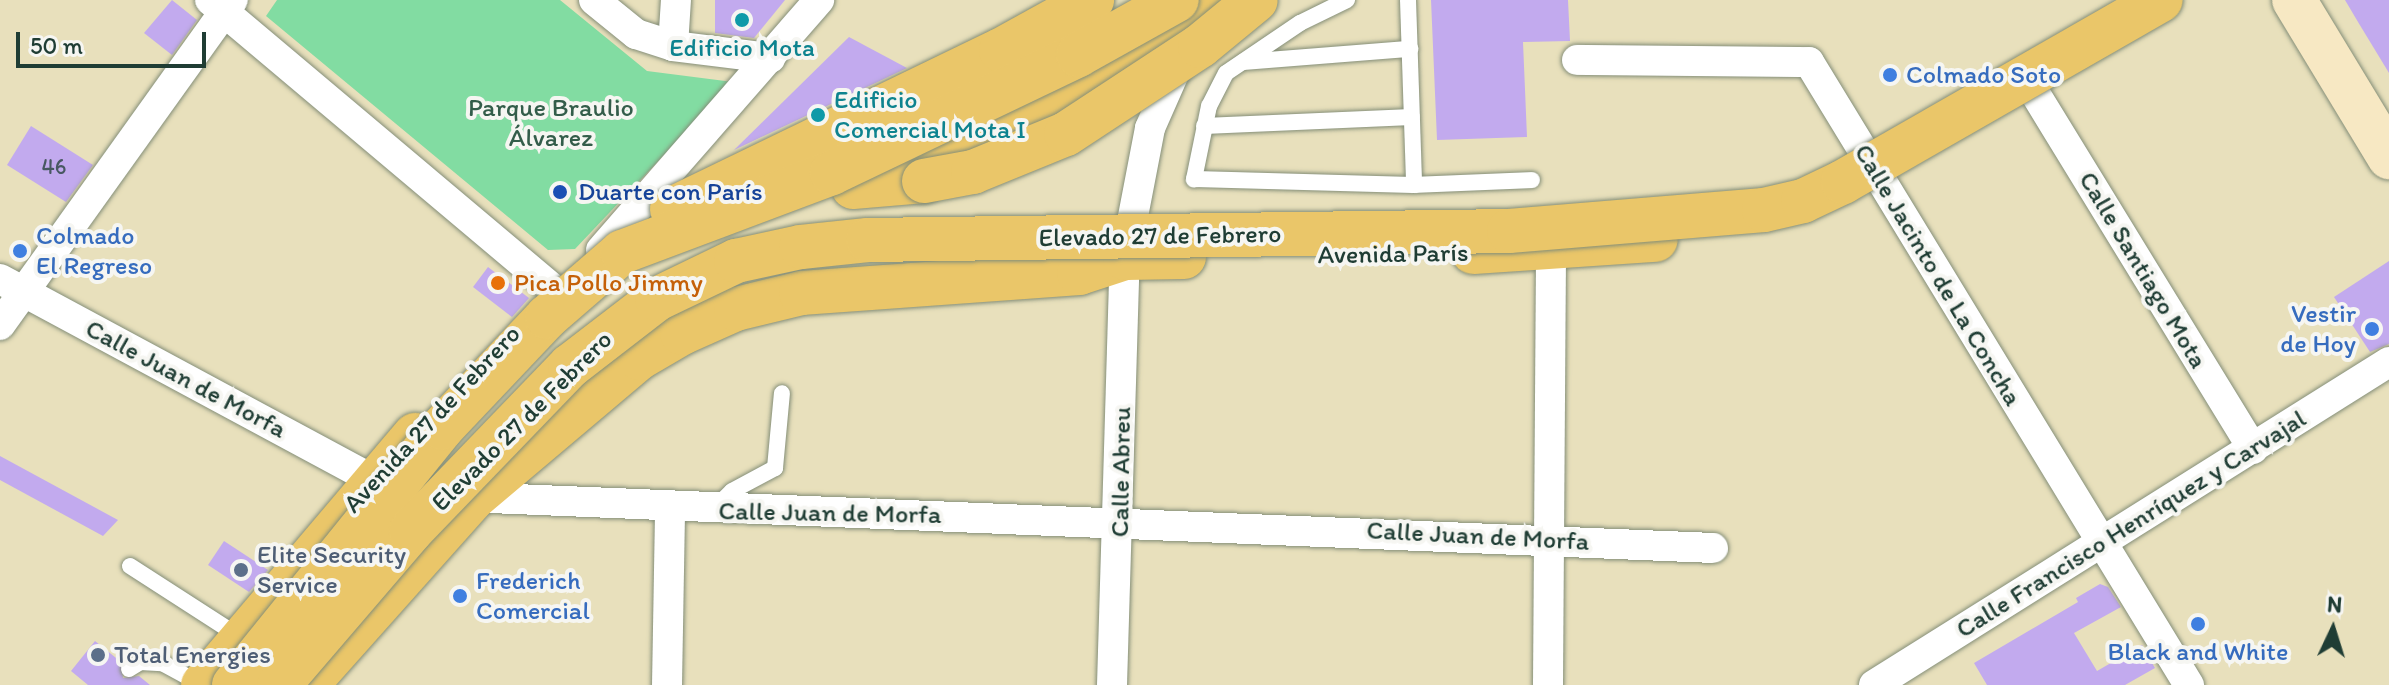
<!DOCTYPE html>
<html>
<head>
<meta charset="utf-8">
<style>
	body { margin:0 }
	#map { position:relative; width:2389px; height:685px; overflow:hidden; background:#e8e0bc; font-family:Itim,sans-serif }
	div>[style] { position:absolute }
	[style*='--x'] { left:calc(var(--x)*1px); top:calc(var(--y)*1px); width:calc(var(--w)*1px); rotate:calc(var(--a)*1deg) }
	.green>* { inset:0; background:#82dca2 }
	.building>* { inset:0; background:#c2aaee }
	.roads { filter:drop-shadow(0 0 2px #848e78) drop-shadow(0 0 2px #848e78) }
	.service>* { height:16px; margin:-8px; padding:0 8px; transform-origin:8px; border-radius:8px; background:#fff }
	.minor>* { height:30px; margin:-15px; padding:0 15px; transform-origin:15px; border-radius:15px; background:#fff }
	.secondary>* { height:44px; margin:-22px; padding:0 22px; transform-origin:22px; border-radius:22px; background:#f7e8c3 }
	.primary>* { height:44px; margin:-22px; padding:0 22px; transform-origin:22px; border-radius:22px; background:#eac669 }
	.motorway>* { height:44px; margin:-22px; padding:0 22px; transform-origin:22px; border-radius:22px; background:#eac669 }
	.bridges { filter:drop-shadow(0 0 2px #848e78) drop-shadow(0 0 2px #848e78) }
	.motorway-bridge>* { height:44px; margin:-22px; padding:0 22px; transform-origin:22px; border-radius:22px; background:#eac669 }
	.dots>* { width:22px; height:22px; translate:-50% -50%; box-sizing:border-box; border:4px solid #f6f6f2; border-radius:50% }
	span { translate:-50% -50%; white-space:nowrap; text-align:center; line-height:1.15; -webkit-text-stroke:8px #f6f6f2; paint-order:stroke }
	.number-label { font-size:22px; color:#485862 }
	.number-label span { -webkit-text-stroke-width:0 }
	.culture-label { font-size:26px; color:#0d838f }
	.left { translate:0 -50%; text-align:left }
	.shop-label { font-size:26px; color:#366cbe }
	.right { translate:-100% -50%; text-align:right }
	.park-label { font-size:26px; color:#335d4a }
	.transit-label { font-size:26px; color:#164399 }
	.street-label { font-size:26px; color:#1f3d34 }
	.food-label { font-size:26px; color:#c56008 }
	.service-label { font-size:26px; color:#4e5e75 }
	.north { position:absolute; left:2293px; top:589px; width:80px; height:80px; -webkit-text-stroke:6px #f6f6f2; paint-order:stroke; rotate:4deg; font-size:22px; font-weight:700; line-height:32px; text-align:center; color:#1f3d34 }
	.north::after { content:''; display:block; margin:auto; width:28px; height:36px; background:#1f3d34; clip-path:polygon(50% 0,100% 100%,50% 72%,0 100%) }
	.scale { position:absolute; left:16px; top:32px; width:190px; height:36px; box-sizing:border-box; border:4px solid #1f3d34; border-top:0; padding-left:10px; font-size:24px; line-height:28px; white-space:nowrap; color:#1f3d34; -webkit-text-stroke:6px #f6f6f2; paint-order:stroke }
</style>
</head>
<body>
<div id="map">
	<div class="green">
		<div style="clip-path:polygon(277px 0,560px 0,647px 71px,733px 82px,575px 249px,548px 250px,266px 16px)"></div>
	</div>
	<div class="building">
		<div style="clip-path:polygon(172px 0,197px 20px,172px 55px,144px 33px)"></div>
		<div style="clip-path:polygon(715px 0,785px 0,754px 38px,715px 33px)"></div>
		<div style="clip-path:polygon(1431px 0,1568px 0,1570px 41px,1523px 42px,1527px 137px,1437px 140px)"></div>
		<div style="clip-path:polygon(2345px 0,2389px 0,2389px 73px,2358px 22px)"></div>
		<div style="clip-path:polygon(849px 37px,907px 68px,734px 150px)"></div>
		<div style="clip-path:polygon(31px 126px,93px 165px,66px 202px,7px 165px)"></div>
		<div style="clip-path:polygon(2389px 261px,2389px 344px,2370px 352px,2334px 297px)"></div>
		<div style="clip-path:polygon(488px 267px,529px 298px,512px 317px,473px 287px)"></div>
		<div style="clip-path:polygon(0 456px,118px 520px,103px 536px,0 480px)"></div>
		<div style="clip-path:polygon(224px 541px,268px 570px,249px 592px,208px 565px)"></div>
		<div style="clip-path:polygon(2100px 584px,2108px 587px,2121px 607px,2074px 633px,2097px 671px,2142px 645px,2155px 668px,2125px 685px,1987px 685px,1974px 663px,2078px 602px,2076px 598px)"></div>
		<div style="clip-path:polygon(95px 641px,121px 662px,123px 678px,139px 676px,150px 685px,88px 685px,71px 671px)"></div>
	</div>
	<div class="roads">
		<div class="service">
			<div style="--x:1347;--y:0;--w:52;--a:153.9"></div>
			<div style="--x:1300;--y:23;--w:89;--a:146"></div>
			<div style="--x:1226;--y:73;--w:37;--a:117"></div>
			<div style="--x:1209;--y:106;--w:75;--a:101.6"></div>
			<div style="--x:1194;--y:179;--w:220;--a:1.6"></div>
			<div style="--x:1408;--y:0;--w:185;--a:88.1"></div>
			<div style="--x:1414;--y:185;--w:118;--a:-2.4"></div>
			<div style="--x:1243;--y:62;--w:168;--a:-4.5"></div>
			<div style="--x:1204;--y:126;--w:208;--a:-2.5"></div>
			<div style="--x:717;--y:506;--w:21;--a:-45"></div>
			<div style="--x:732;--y:491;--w:49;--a:-28.1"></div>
			<div style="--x:775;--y:468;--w:75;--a:-84.7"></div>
			<div style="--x:130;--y:566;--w:131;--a:32.8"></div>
			<div style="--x:129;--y:669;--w:13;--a:-32"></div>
			<div style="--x:140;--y:662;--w:22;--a:3"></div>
			<div style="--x:162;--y:663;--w:44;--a:28.3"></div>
		</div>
		<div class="minor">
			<div style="--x:210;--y:0;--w:449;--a:40.1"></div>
			<div style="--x:594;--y:0;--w:54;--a:39"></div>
			<div style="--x:636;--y:34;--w:39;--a:18"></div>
			<div style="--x:673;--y:46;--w:98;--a:7.1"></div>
			<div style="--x:673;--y:46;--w:46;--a:-86.3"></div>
			<div style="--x:1577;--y:60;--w:232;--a:0.5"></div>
			<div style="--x:1809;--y:62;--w:730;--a:58.62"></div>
			<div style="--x:2033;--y:90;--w:421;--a:58.5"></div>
			<div style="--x:601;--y:250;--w:332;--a:-48.9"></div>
			<div style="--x:0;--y:279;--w:422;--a:28.3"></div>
			<div style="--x:372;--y:479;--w:24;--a:12"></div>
			<div style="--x:0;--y:325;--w:400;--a:-54.4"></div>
			<div style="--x:466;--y:497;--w:1248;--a:2.34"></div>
			<div style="--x:667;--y:685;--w:176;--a:-89"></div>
			<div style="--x:1112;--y:685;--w:427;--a:-88.3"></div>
			<div style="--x:1125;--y:258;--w:132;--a:-79.1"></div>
			<div style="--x:1150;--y:128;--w:74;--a:-66.2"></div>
			<div style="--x:1548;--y:685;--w:434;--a:-89.6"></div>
			<div style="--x:1874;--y:685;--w:608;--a:-32.1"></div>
		</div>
		<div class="secondary">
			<div style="--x:2294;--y:0;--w:184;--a:58.8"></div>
		</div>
		<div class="primary">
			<div style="--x:894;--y:173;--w:134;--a:-21"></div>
			<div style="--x:1019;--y:125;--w:248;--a:-30.3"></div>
			<div style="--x:1473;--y:252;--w:183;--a:-3.8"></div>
			<div style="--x:311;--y:680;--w:242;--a:-48.3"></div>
			<div style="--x:472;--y:499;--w:219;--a:-40.2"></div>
			<div style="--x:639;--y:358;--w:50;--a:-30.2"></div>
			<div style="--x:682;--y:333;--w:59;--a:-24"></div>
			<div style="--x:736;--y:309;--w:67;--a:-13.8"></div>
			<div style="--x:801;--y:293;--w:279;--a:-4.1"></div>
			<div style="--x:1079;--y:273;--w:48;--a:-18.1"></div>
			<div style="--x:1125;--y:258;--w:59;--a:-1"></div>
			<div style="--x:203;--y:685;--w:328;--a:-49.7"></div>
		</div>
		<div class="motorway">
			<div style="--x:853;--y:187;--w:71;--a:-4.8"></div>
		</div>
	</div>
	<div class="bridges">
		<div class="motorway-bridge">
			<div style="--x:924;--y:181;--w:50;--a:-10.4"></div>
			<div style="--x:973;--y:172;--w:100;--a:-22.2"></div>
			<div style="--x:1066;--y:134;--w:160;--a:-33.3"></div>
			<div style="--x:1200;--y:46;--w:72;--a:-39.4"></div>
			<div style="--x:672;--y:209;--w:365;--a:-25.8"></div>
			<div style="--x:1001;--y:50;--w:104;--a:-28.8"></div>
			<div style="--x:234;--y:685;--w:331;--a:-51"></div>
			<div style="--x:442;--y:428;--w:153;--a:-46.6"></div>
			<div style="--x:547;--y:317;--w:99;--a:-40.9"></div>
			<div style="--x:622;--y:252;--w:224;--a:-20.6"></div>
			<div style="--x:832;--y:173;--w:273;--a:-25.6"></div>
			<div style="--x:1078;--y:55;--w:113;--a:-29.1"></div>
			<div style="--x:279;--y:685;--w:203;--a:-49.4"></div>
			<div style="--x:411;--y:531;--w:229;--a:-46.1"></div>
			<div style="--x:570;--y:366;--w:110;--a:-37.6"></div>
			<div style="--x:657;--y:299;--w:88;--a:-25.7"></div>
			<div style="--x:736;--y:261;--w:66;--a:-12.2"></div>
			<div style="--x:801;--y:247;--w:67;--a:-6"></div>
			<div style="--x:868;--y:240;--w:641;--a:-0.8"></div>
			<div style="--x:1509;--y:231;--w:256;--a:-4.7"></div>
			<div style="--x:1764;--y:210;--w:40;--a:-13"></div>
			<div style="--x:1803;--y:201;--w:44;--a:-25.4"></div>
			<div style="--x:1843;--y:182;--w:366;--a:-29.8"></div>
		</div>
	</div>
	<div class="dots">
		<div style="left:742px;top:20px;background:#0f9aa8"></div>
		<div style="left:1890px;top:75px;background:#3f7fe0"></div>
		<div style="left:818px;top:115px;background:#0f9aa8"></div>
		<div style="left:560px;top:192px;background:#1a4fb4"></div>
		<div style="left:20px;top:251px;background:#3f7fe0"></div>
		<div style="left:498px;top:283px;background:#e8710a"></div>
		<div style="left:2372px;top:329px;background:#3f7fe0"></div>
		<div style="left:241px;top:570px;background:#5c6f8a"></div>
		<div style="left:460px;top:596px;background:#3f7fe0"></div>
		<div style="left:2198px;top:624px;background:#3f7fe0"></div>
		<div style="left:98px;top:655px;background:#5c6f8a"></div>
	</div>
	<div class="number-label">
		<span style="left:54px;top:167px">46</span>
	</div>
	<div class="culture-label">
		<span style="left:742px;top:48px">Edificio Mota</span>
		<span class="left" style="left:834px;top:115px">Edificio<br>Comercial Mota I</span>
	</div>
	<div class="shop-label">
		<span class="left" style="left:1906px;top:75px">Colmado Soto</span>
		<span class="left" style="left:36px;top:251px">Colmado<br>El Regreso</span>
		<span class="right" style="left:2356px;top:329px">Vestir<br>de Hoy</span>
		<span class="left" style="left:476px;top:596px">Frederich<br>Comercial</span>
		<span style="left:2198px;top:652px">Black and White</span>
	</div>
	<div class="park-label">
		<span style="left:551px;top:123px">Parque Braulio<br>Álvarez</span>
	</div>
	<div class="transit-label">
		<span class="left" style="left:578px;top:192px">Duarte con París</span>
	</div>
	<div class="street-label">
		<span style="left:1160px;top:236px;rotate:-1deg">Elevado 27 de Febrero</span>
		<span style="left:1393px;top:254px;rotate:-1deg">Avenida París</span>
		<span style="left:2143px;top:270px;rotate:59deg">Calle Santiago Mota</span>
		<span style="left:1938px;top:275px;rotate:59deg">Calle Jacinto de La Concha</span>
		<span style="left:186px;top:379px;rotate:28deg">Calle Juan de Morfa</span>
		<span style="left:432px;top:419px;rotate:-47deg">Avenida 27 de Febrero</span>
		<span style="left:522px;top:421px;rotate:-45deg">Elevado 27 de Febrero</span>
		<span style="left:1121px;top:472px;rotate:-89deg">Calle Abreu</span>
		<span style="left:830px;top:513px;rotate:1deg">Calle Juan de Morfa</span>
		<span style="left:2131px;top:524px;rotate:-32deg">Calle Francisco Henríquez y Carvajal</span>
		<span style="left:1478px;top:536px;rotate:3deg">Calle Juan de Morfa</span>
	</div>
	<div class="food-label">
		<span class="left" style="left:514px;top:283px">Pica Pollo Jimmy</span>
	</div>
	<div class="service-label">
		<span class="left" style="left:257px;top:570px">Elite Security<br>Service</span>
		<span class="left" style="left:114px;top:655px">Total Energies</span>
	</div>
	<div class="north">N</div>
	<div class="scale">50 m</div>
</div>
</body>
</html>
